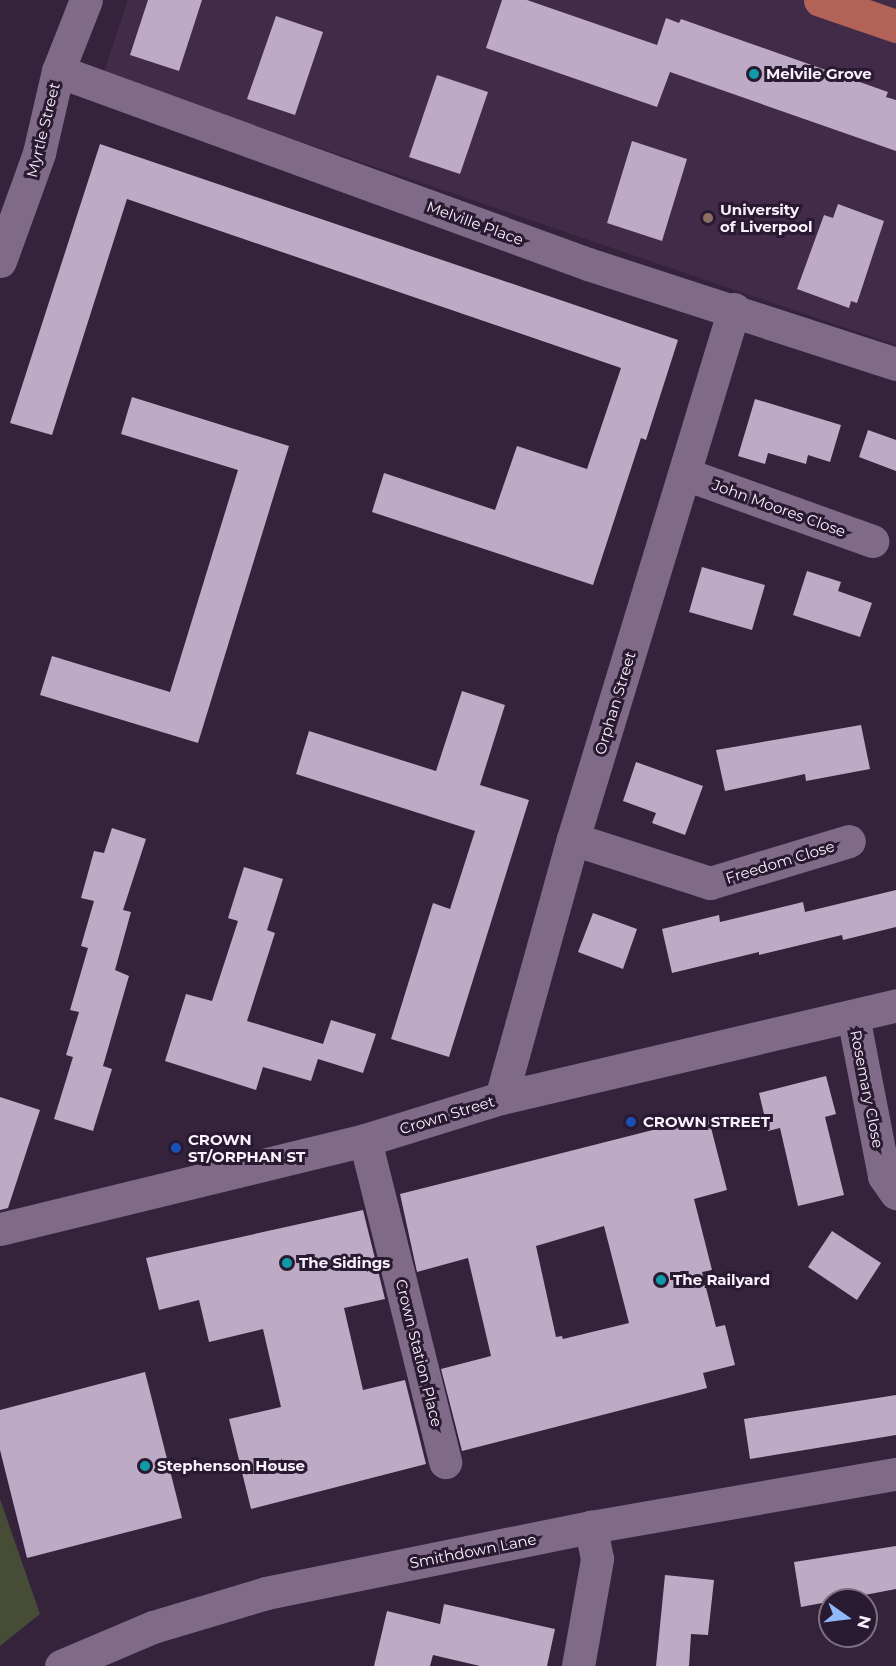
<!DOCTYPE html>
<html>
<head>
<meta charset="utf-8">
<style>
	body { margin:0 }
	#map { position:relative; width:896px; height:1666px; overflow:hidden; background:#34233b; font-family:Montserrat,sans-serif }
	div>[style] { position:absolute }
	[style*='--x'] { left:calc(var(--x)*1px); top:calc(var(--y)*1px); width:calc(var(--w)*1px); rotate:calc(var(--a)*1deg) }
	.built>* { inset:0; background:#412b49 }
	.green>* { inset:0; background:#464c36 }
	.building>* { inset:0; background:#bdaac4 }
	.minor>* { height:33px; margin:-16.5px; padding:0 16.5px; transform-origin:16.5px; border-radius:16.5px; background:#7f6b87 }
	.primary>* { height:33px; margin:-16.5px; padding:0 16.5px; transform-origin:16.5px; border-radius:16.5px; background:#b36257 }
	.dots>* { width:16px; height:16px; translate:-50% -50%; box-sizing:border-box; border:3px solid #2a1a31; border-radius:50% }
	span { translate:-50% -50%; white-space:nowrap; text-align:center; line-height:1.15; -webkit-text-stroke:6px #2a1a31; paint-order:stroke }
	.poi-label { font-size:15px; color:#faf1fe; font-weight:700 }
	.left { translate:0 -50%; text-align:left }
	.street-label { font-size:15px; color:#faf1fe }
	.north { position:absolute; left:818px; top:1588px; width:60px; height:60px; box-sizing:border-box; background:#2a1a31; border:2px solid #7d7083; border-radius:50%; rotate:104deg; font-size:16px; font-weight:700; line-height:24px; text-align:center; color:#faf1fe }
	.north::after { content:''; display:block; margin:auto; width:21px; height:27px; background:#90b8fd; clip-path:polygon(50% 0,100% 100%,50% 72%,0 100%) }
</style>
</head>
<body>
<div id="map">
	<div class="built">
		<div style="clip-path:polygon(128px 0,896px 0,896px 345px,103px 74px)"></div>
	</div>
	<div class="green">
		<div style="clip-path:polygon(0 1499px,40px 1614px,0 1646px)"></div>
	</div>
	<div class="building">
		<div style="clip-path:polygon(148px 0,202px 0,179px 71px,130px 55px)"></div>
		<div style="clip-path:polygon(502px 0,527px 0,657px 45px,666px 18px,679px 23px,681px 19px,888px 92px,886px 97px,896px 100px,896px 151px,670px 72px,657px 107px,486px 48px)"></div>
		<div style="clip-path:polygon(276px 16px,323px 32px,295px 115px,247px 99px)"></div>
		<div style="clip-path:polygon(437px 75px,488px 92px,460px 174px,409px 157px)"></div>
		<div style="clip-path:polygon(632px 141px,687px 159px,662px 241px,607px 223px)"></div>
		<div style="clip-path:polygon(100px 144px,678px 340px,646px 440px,641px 438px,593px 585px,372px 512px,384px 473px,495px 510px,517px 446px,587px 469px,621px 368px,127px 199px,52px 435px,10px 423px)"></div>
		<div style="clip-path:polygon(838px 204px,884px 221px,857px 303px,851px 301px,849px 308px,797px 289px,824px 215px,833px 218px)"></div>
		<div style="clip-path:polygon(132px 397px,289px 446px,198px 743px,40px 695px,52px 656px,170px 692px,238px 470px,121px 434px)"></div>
		<div style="clip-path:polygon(755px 399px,841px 425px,830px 462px,808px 455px,806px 464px,768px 453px,765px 464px,738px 456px)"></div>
		<div style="clip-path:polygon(868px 430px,896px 440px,896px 471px,859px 457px)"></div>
		<div style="clip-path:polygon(702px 567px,765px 585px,752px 630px,689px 612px)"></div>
		<div style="clip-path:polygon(807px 571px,841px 582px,838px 591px,872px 603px,860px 637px,793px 615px)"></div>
		<div style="clip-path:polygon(462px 691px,505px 705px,480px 785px,529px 800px,449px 1057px,391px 1039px,433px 903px,450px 909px,475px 831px,296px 774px,309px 731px,436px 771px)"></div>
		<div style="clip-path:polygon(861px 725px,870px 769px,806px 781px,805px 774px,725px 791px,716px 750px)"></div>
		<div style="clip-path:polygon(636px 762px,703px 786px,685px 835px,652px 823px,656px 813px,623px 801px)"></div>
		<div style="clip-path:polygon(112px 828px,146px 839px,123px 910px,131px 912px,115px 970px,129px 976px,103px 1066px,112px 1069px,93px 1131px,54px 1119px,73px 1057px,66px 1055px,79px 1012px,70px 1010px,88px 948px,81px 946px,94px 901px,81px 898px,94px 851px,104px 853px)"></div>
		<div style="clip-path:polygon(244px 867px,283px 879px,267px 930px,275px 933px,247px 1021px,323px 1044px,331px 1020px,376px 1034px,363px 1073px,318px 1059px,311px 1081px,263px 1067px,256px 1090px,165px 1061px,186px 994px,212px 1001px,238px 921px,228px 918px)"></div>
		<div style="clip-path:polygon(896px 890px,896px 927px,843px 940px,842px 935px,759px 955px,759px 952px,672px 973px,662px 929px,719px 915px,720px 922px,803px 902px,805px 912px)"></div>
		<div style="clip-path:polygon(593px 913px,637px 929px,623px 969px,578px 952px)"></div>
		<div style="clip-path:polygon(826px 1076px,836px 1114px,825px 1117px,844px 1195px,798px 1206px,780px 1128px,768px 1131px,759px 1093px)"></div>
		<div style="clip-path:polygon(0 1097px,40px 1110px,8px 1208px,0 1210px)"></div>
		<div style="clip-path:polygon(evenodd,708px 1116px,727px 1190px,694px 1199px,712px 1270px,702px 1272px,716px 1327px,725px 1325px,735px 1365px,703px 1373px,707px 1388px,462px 1451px,441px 1369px,491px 1356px,468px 1258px,417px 1272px,400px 1194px,708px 1116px,604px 1226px,629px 1323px,563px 1339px,562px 1336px,556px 1337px,536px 1246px,604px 1226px)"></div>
		<div style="clip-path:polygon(363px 1210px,385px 1299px,344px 1308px,363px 1390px,405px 1380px,426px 1464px,251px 1509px,229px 1419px,281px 1407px,263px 1329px,209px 1342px,199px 1300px,159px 1310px,146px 1258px)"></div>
		<div style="clip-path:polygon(832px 1231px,881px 1263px,857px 1300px,808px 1267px)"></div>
		<div style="clip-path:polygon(145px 1372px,182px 1518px,27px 1558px,0 1450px,0 1410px)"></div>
		<div style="clip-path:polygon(896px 1395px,896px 1435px,750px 1459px,744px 1419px)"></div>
		<div style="clip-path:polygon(896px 1546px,896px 1589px,801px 1607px,794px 1562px)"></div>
		<div style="clip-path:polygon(665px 1575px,714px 1580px,708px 1635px,691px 1634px,689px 1666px,656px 1666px)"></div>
		<div style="clip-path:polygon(444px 1604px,555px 1629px,547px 1666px,480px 1666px,433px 1655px,430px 1666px,374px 1666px,387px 1611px,440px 1624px)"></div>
	</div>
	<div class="minor">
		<div style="--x:58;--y:71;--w:564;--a:20.01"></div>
		<div style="--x:588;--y:264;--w:324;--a:18"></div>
		<div style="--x:0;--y:261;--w:115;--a:-70.1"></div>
		<div style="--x:39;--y:153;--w:84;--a:-77"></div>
		<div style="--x:58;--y:71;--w:76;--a:-68.5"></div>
		<div style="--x:685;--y:474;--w:199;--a:19.7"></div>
		<div style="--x:573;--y:839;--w:144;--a:17.8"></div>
		<div style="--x:710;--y:883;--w:145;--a:-16.8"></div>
		<div style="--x:853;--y:1016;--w:163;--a:79"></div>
		<div style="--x:884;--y:1176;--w:21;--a:55"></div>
		<div style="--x:501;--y:1098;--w:269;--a:-74.5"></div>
		<div style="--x:573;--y:839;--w:554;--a:-73.1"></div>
		<div style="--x:365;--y:1140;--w:332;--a:76"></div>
		<div style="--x:0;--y:1229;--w:376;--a:-13.7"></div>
		<div style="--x:365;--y:1140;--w:142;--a:-17.2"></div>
		<div style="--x:501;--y:1098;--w:406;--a:-13.2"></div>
		<div style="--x:61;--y:1666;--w:100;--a:-23"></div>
		<div style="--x:153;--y:1627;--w:118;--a:-16.7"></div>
		<div style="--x:266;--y:1593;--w:332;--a:-11.5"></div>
		<div style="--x:591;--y:1527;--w:310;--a:-9.9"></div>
		<div style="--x:578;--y:1666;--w:109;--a:-79.9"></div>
		<div style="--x:597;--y:1559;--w:33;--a:-101"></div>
	</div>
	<div class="primary">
		<div style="--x:820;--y:0;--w:80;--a:18.9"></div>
	</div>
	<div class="dots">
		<div style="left:754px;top:74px;background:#0f9aa8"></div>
		<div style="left:708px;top:218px;background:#8d6e63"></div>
		<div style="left:631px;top:1122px;background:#1a4fb4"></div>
		<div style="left:176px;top:1148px;background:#1a4fb4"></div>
		<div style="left:287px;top:1263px;background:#0f9aa8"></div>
		<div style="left:661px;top:1280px;background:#0f9aa8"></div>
		<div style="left:145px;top:1466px;background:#0f9aa8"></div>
	</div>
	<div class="poi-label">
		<span class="left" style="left:766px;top:74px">Melvile Grove</span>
		<span class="left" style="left:720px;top:218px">University<br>of Liverpool</span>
		<span class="left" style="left:643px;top:1122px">CROWN STREET</span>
		<span class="left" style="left:188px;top:1148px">CROWN<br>ST/ORPHAN ST</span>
		<span class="left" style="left:299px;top:1263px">The Sidings</span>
		<span class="left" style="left:673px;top:1280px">The Railyard</span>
		<span class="left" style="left:157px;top:1466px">Stephenson House</span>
	</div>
	<div class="street-label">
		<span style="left:43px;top:130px;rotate:-76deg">Myrtle Street</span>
		<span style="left:475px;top:223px;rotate:20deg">Melville Place</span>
		<span style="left:779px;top:508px;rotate:20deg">John Moores Close</span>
		<span style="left:615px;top:703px;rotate:-73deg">Orphan Street</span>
		<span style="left:780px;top:862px;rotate:-17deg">Freedom Close</span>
		<span style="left:867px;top:1089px;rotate:79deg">Rosemary Close</span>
		<span style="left:447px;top:1115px;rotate:-17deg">Crown Street</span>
		<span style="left:419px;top:1353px;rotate:76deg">Crown Station Place</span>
		<span style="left:473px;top:1551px;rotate:-11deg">Smithdown Lane</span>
	</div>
	<div class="north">N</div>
</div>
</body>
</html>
